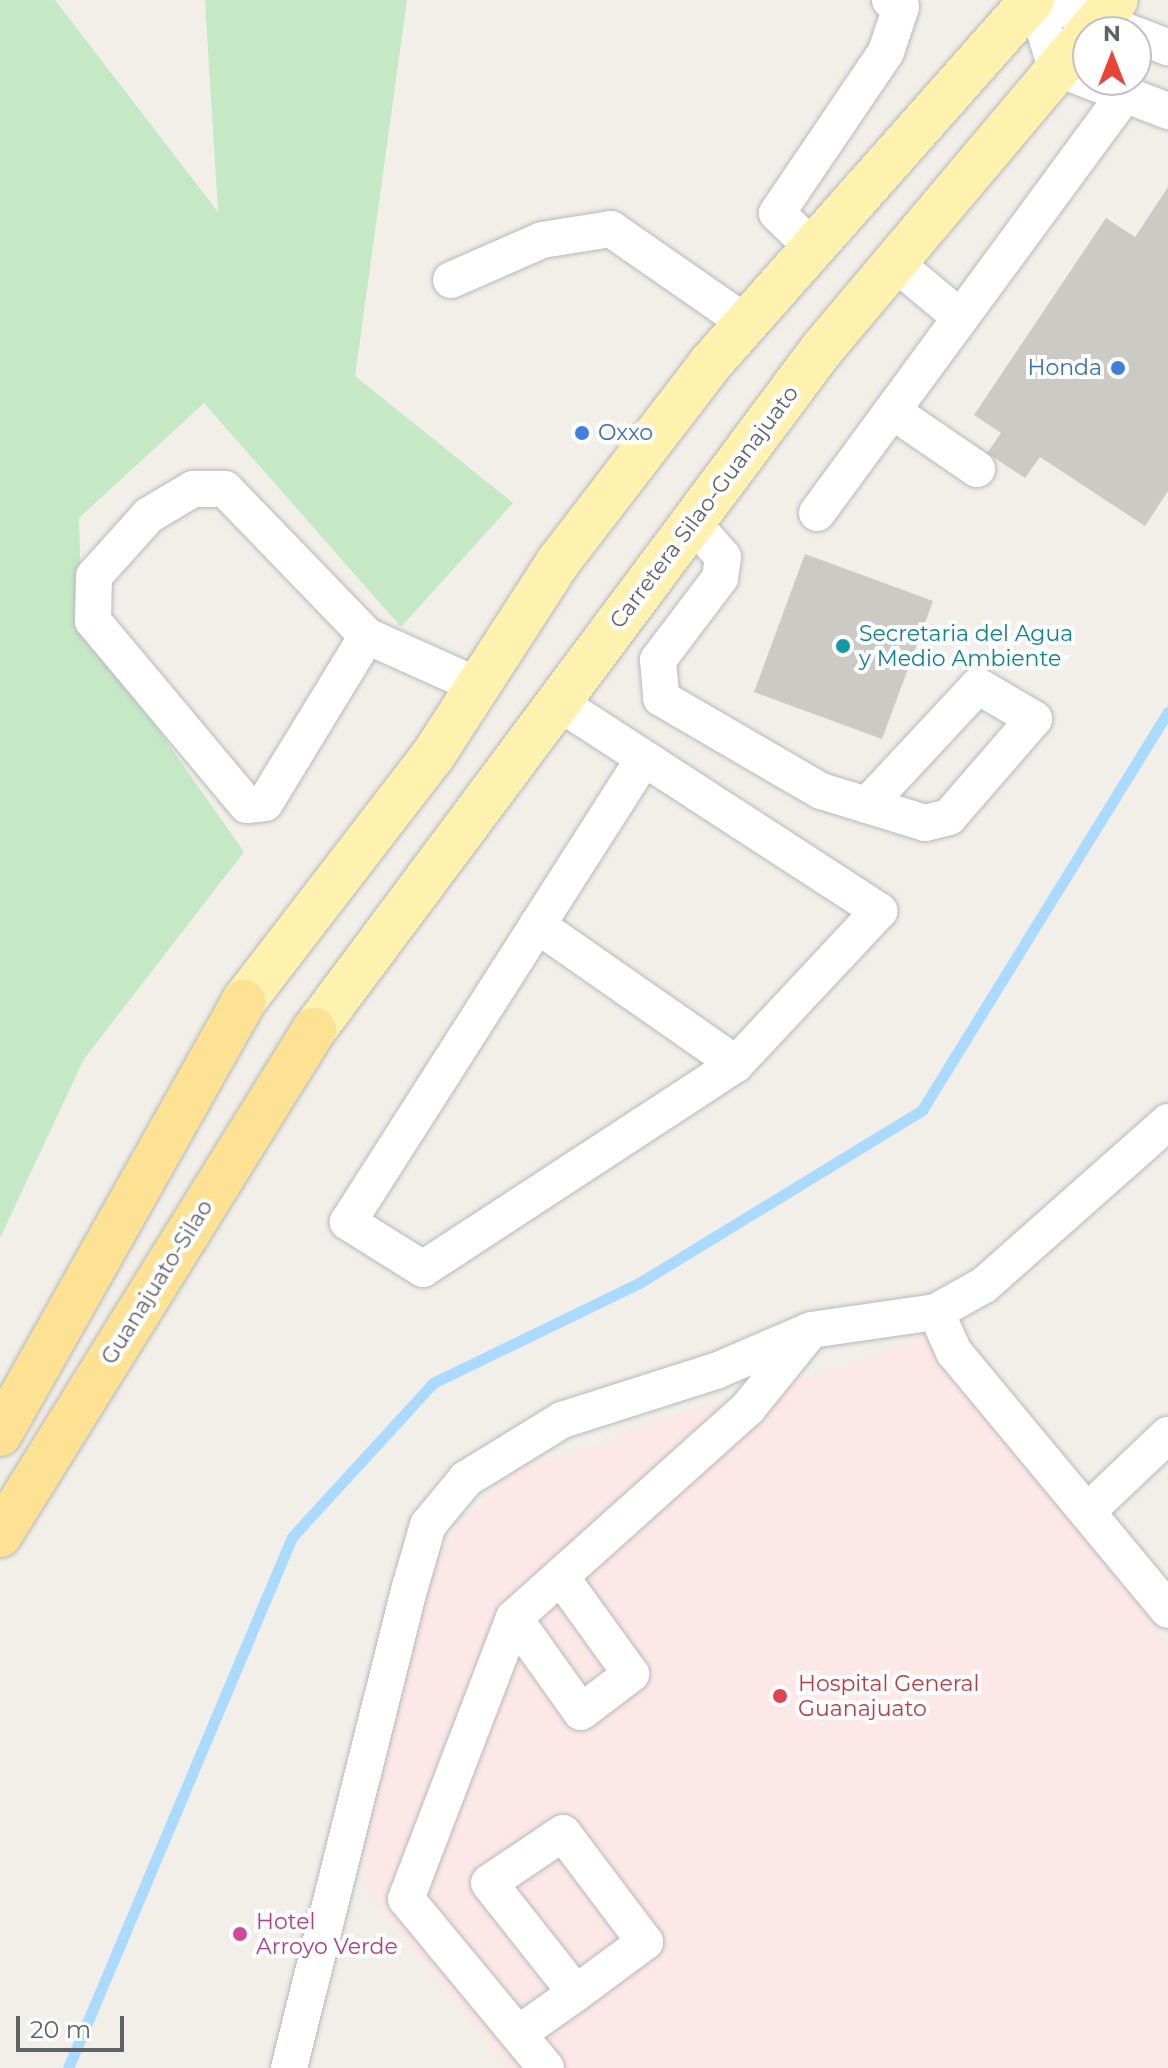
<!DOCTYPE html>
<html>
<head>
<meta charset="utf-8">
<style>
	body { margin:0 }
	#map { position:relative; width:1168px; height:2068px; overflow:hidden; background:#f1efe8; font-family:Montserrat,sans-serif }
	div>[style] { position:absolute }
	[style*='--x'] { left:calc(var(--x)*1px); top:calc(var(--y)*1px); width:calc(var(--w)*1px); rotate:calc(var(--a)*1deg) }
	.medical>* { inset:0; background:#fce8e6 }
	.green>* { inset:0; background:#c5e8c5 }
	.stream>* { height:11px; margin:-5.5px; padding:0 5.5px; transform-origin:5.5px; border-radius:5.5px; background:#aadaff }
	.building>* { inset:0; background:#cccac5 }
	.roads { filter:drop-shadow(0 0 2px #b5b8bc) drop-shadow(0 0 2px #b5b8bc) }
	.minor>* { height:36px; margin:-18px; padding:0 18px; transform-origin:18px; border-radius:18px; background:#fff }
	.major>* { height:44px; margin:-22px; padding:0 22px; transform-origin:22px; border-radius:22px; background:#fff2af }
	.highway>* { height:44px; margin:-22px; padding:0 22px; transform-origin:22px; border-radius:22px; background:#fde293 }
	.dots>* { width:22px; height:22px; translate:-50% -50%; box-sizing:border-box; border:4px solid #fff; border-radius:50% }
	span { translate:-50% -50%; white-space:nowrap; text-align:center; line-height:1.15; -webkit-text-stroke:8px #fff; paint-order:stroke }
	.shop-label { font-size:22px; color:#366cbe }
	.right { translate:-100% -50%; text-align:right }
	.left { translate:0 -50%; text-align:left }
	.street-label { font-size:22px; color:#5f6368 }
	.culture-label { font-size:22px; color:#0d838f }
	.health-label { font-size:22px; color:#be3a42 }
	.hotel-label { font-size:22px; color:#b23c85 }
	.north { position:absolute; left:1072px; top:16px; width:80px; height:80px; box-sizing:border-box; background:#fff; border:2px solid #bfc1c3; border-radius:50%; rotate:0deg; font-size:22px; font-weight:700; line-height:32px; text-align:center; color:#5f6368 }
	.north::after { content:''; display:block; margin:auto; width:28px; height:36px; background:#ea4335; clip-path:polygon(50% 0,100% 100%,50% 72%,0 100%) }
	.scale { position:absolute; left:16px; top:2016px; width:108px; height:36px; box-sizing:border-box; border:4px solid #5f6368; border-top:0; padding-left:10px; font-size:24px; line-height:28px; white-space:nowrap; color:#5f6368; -webkit-text-stroke:6px #fff; paint-order:stroke }
</style>
</head>
<body>
<div id="map">
	<div class="medical">
		<div style="clip-path:polygon(928px 1333px,1168px 1645px,1168px 2068px,509px 2068px,364px 1887px,365px 1828px,427px 1586px,458px 1525px,519px 1468px,613px 1441px,649px 1423px,850px 1365px)"></div>
	</div>
	<div class="green">
		<div style="clip-path:polygon(0 0,55px 0,218px 212px,205px 0,407px 0,355px 376px,513px 503px,401px 627px,204px 403px,79px 518px,82px 621px,244px 852px,84px 1059px,0 1238px)"></div>
	</div>
	<div class="stream">
		<div style="--x:68;--y:2068;--w:576;--a:-67.13"></div>
		<div style="--x:292;--y:1537;--w:209;--a:-47.5"></div>
		<div style="--x:433;--y:1383;--w:229;--a:-25.9"></div>
		<div style="--x:639;--y:1283;--w:332;--a:-31.4"></div>
		<div style="--x:922;--y:1110;--w:468;--a:-58.3"></div>
	</div>
	<div class="building">
		<div style="clip-path:polygon(1168px 187px,1168px 491px,1145px 526px,1040px 457px,1025px 478px,987px 453px,1001px 433px,974px 415px,1106px 218px,1135px 237px)"></div>
		<div style="clip-path:polygon(805px 554px,933px 601px,882px 739px,754px 692px)"></div>
	</div>
	<div class="roads">
		<div class="minor">
			<div style="--x:1035;--y:0;--w:71;--a:72.8"></div>
			<div style="--x:1056;--y:68;--w:120;--a:21"></div>
			<div style="--x:1042;--y:0;--w:92;--a:20.4"></div>
			<div style="--x:1136;--y:35;--w:34;--a:21"></div>
			<div style="--x:810;--y:245;--w:46;--a:-135.9"></div>
			<div style="--x:777;--y:213;--w:194;--a:-55.9"></div>
			<div style="--x:886;--y:52;--w:47;--a:-71.6"></div>
			<div style="--x:901;--y:7;--w:13;--a:-148"></div>
			<div style="--x:894;--y:262;--w:87;--a:39.9"></div>
			<div style="--x:451;--y:280;--w:99;--a:-23.7"></div>
			<div style="--x:542;--y:240;--w:70;--a:-9.1"></div>
			<div style="--x:611;--y:229;--w:163;--a:34.8"></div>
			<div style="--x:892;--y:411;--w:103;--a:34.3"></div>
			<div style="--x:817;--y:513;--w:520;--a:-53.68"></div>
			<div style="--x:691;--y:521;--w:48;--a:48.4"></div>
			<div style="--x:723;--y:557;--w:21;--a:98"></div>
			<div style="--x:720;--y:578;--w:103;--a:127.1"></div>
			<div style="--x:658;--y:660;--w:38;--a:85"></div>
			<div style="--x:661;--y:698;--w:185;--a:30.2"></div>
			<div style="--x:821;--y:791;--w:48;--a:16.9"></div>
			<div style="--x:867;--y:805;--w:61;--a:17.2"></div>
			<div style="--x:925;--y:823;--w:25;--a:-14"></div>
			<div style="--x:949;--y:817;--w:130;--a:-49.1"></div>
			<div style="--x:1034;--y:719;--w:65;--a:-149.5"></div>
			<div style="--x:978;--y:686;--w:163;--a:133"></div>
			<div style="--x:367;--y:636;--w:204;--a:-134"></div>
			<div style="--x:225;--y:489;--w:32;--a:180"></div>
			<div style="--x:193;--y:489;--w:51;--a:149.4"></div>
			<div style="--x:149;--y:515;--w:82;--a:132"></div>
			<div style="--x:94;--y:576;--w:45;--a:91.3"></div>
			<div style="--x:93;--y:621;--w:240;--a:50.1"></div>
			<div style="--x:247;--y:805;--w:18;--a:-6"></div>
			<div style="--x:265;--y:803;--w:196;--a:-58.6"></div>
			<div style="--x:367;--y:636;--w:122;--a:24.2"></div>
			<div style="--x:559;--y:703;--w:382;--a:33"></div>
			<div style="--x:879;--y:911;--w:209;--a:133.1"></div>
			<div style="--x:736;--y:1064;--w:374;--a:146.8"></div>
			<div style="--x:423;--y:1269;--w:89;--a:-147.9"></div>
			<div style="--x:348;--y:1222;--w:550;--a:-57.46"></div>
			<div style="--x:537;--y:925;--w:243;--a:34.9"></div>
			<div style="--x:936;--y:1312;--w:44;--a:65.8"></div>
			<div style="--x:954;--y:1352;--w:335;--a:50.3"></div>
			<div style="--x:1090;--y:1509;--w:108;--a:-43.5"></div>
			<div style="--x:514;--y:1618;--w:115;--a:54.5"></div>
			<div style="--x:581;--y:1712;--w:63;--a:-37.2"></div>
			<div style="--x:631;--y:1674;--w:120;--a:-125.8"></div>
			<div style="--x:518;--y:2034;--w:71;--a:-35.3"></div>
			<div style="--x:576;--y:1993;--w:86;--a:-36.5"></div>
			<div style="--x:645;--y:1942;--w:136;--a:-127"></div>
			<div style="--x:563;--y:1833;--w:89;--a:146"></div>
			<div style="--x:489;--y:1883;--w:140;--a:51.7"></div>
			<div style="--x:289;--y:2068;--w:496;--a:-75.9"></div>
			<div style="--x:410;--y:1587;--w:65;--a:-73.8"></div>
			<div style="--x:428;--y:1525;--w:60;--a:-50.4"></div>
			<div style="--x:466;--y:1479;--w:113;--a:-31.6"></div>
			<div style="--x:562;--y:1420;--w:162;--a:-17.7"></div>
			<div style="--x:716;--y:1371;--w:103;--a:-23.3"></div>
			<div style="--x:811;--y:1330;--w:126;--a:-8.2"></div>
			<div style="--x:936;--y:1312;--w:55;--a:-29.4"></div>
			<div style="--x:984;--y:1285;--w:246;--a:-41.5"></div>
			<div style="--x:546;--y:2068;--w:219;--a:-129.6"></div>
			<div style="--x:406;--y:1899;--w:301;--a:-69"></div>
			<div style="--x:514;--y:1618;--w:314;--a:-41.9"></div>
			<div style="--x:748;--y:1408;--w:95;--a:-51"></div>
		</div>
		<div class="major">
			<div style="--x:243;--y:1002;--w:309;--a:-52.4"></div>
			<div style="--x:432;--y:757;--w:234;--a:-57.1"></div>
			<div style="--x:559;--y:561;--w:248;--a:-52.5"></div>
			<div style="--x:710;--y:364;--w:486;--a:-48.5"></div>
			<div style="--x:314;--y:1030;--w:850;--a:-53.28"></div>
			<div style="--x:822;--y:349;--w:456;--a:-49.9"></div>
		</div>
		<div class="highway">
			<div style="--x:0;--y:1434;--w:496;--a:-60.6"></div>
			<div style="--x:0;--y:1535;--w:595;--a:-58.13"></div>
		</div>
	</div>
	<div class="dots">
		<div style="left:1118px;top:368px;background:#3f7fe0"></div>
		<div style="left:582px;top:433px;background:#3f7fe0"></div>
		<div style="left:843px;top:646px;background:#0f9aa8"></div>
		<div style="left:780px;top:1696px;background:#e0444e"></div>
		<div style="left:240px;top:1934px;background:#d1479c"></div>
	</div>
	<div class="shop-label">
		<span class="right" style="left:1102px;top:368px">Honda</span>
		<span class="left" style="left:598px;top:433px">Oxxo</span>
	</div>
	<div class="street-label">
		<span style="left:704px;top:507px;rotate:-53deg">Carretera Silao-Guanajuato</span>
		<span style="left:157px;top:1282px;rotate:-58deg">Guanajuato-Silao</span>
	</div>
	<div class="culture-label">
		<span class="left" style="left:859px;top:646px">Secretaria del Agua<br>y Medio Ambiente</span>
	</div>
	<div class="health-label">
		<span class="left" style="left:798px;top:1696px">Hospital General<br>Guanajuato</span>
	</div>
	<div class="hotel-label">
		<span class="left" style="left:256px;top:1934px">Hotel<br>Arroyo Verde</span>
	</div>
	<div class="north">N</div>
	<div class="scale">20 m</div>
</div>
</body>
</html>
